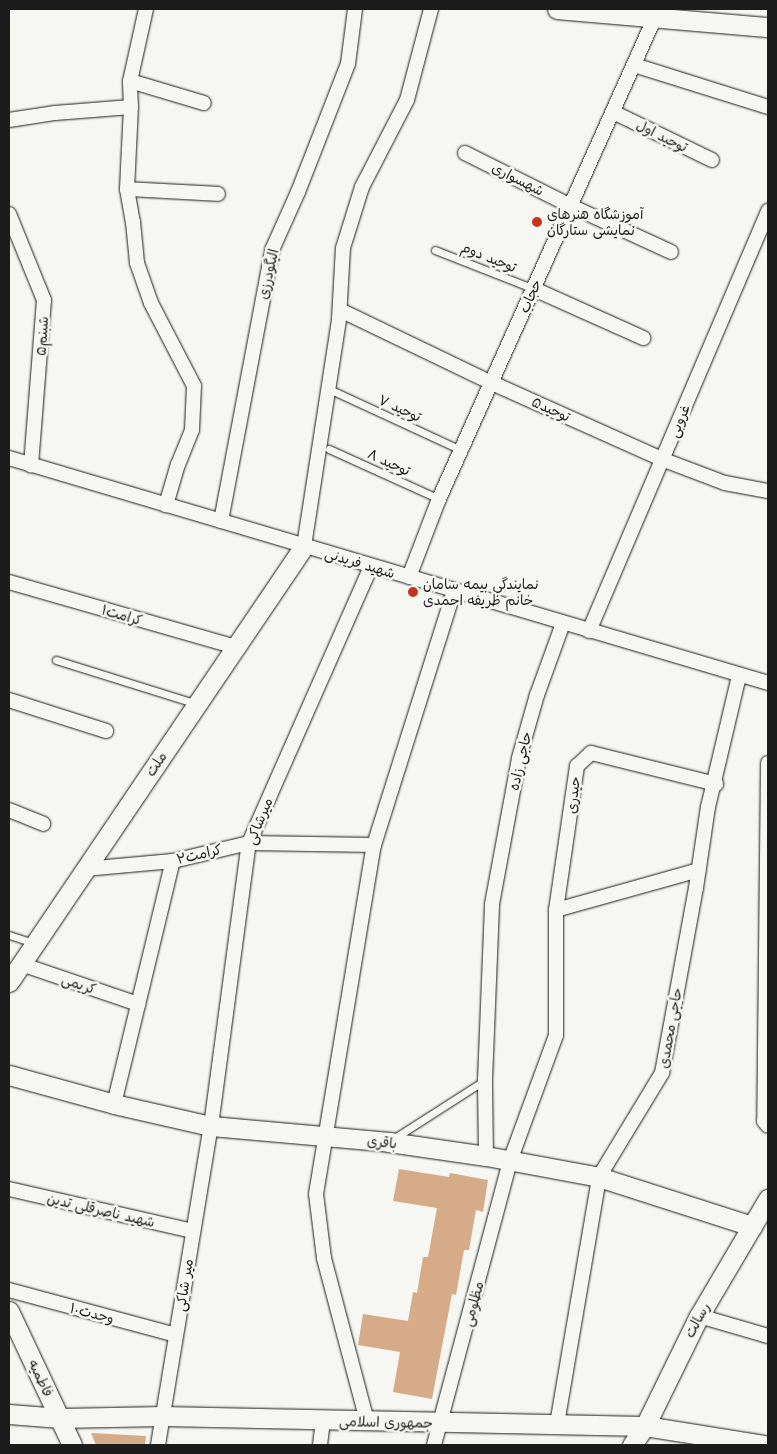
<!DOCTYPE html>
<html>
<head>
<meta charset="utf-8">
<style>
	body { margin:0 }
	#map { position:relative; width:777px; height:1454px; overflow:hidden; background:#f6f6f2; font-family:Mali,"Playpen Sans Arabic",sans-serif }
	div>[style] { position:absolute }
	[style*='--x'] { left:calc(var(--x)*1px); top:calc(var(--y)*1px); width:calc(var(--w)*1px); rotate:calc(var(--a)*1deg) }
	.building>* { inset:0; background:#d6ab87 }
	.roads { filter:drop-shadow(0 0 1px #1c1c1c) drop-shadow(0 0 1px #1c1c1c) }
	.lane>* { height:7px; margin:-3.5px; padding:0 3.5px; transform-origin:3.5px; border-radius:3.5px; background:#f6f6f2 }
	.street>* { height:14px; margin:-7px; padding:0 7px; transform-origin:7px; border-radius:7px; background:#f6f6f2 }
	.secondary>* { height:19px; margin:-9.5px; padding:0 9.5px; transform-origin:9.5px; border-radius:9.5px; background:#f6f6f2 }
	.dots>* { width:14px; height:14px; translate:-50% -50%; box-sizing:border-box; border:2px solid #f6f6f2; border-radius:50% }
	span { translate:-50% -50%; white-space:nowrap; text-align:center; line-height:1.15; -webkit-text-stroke:5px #f6f6f2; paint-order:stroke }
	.street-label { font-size:14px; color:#1c1c1c }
	.poi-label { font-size:14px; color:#1c1c1c }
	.left { translate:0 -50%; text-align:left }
	.frame { position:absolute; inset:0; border:10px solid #1c1c1c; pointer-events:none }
</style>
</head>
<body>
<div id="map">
	<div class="building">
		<div style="clip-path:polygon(399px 1169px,449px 1177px,450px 1173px,488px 1180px,483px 1212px,476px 1210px,469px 1250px,464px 1250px,456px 1295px,452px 1294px,432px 1399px,393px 1392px,400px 1352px,358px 1345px,363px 1314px,408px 1321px,413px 1292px,417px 1293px,423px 1257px,428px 1257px,437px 1208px,393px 1201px)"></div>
		<div style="clip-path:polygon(91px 1433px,146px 1436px,145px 1445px,96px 1445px)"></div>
	</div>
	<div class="roads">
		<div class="lane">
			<div style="--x:435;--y:250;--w:106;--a:21.5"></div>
			<div style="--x:329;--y:389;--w:145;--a:24.8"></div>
			<div style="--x:329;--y:449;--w:121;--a:24.4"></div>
			<div style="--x:56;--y:660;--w:148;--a:17.3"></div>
			<div style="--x:9;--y:935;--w:26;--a:18"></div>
			<div style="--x:393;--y:1139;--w:109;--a:-32.7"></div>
		</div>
		<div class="street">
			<div style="--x:146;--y:9;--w:74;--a:102.5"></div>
			<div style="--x:130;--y:81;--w:26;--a:88"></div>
			<div style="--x:131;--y:107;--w:82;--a:92.8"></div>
			<div style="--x:127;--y:189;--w:34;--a:80"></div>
			<div style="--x:133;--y:222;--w:41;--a:84.4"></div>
			<div style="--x:137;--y:263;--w:42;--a:70.7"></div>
			<div style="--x:151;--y:303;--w:93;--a:62.6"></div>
			<div style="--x:194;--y:386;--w:44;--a:92.6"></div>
			<div style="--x:192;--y:430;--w:37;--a:112"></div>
			<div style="--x:178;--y:464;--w:43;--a:106.3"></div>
			<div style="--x:634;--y:65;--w:140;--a:17.4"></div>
			<div style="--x:130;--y:81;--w:77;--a:16.6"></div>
			<div style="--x:613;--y:112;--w:110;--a:25.9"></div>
			<div style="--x:9;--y:120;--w:47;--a:-8.7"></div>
			<div style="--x:55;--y:113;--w:76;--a:-4.5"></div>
			<div style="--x:465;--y:153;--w:119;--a:26.6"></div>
			<div style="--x:571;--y:206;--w:110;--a:24.7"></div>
			<div style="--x:127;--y:189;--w:91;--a:3.1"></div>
			<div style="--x:9;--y:214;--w:93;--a:67.9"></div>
			<div style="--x:44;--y:300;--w:166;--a:94.5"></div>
			<div style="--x:534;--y:289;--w:120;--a:24.2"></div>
			<div style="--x:340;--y:310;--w:169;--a:25.7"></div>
			<div style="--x:492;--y:383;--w:188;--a:24.1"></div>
			<div style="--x:664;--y:460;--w:65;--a:20.7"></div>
			<div style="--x:725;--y:483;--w:44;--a:10.5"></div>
			<div style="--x:9;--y:458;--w:792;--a:16.51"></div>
			<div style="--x:221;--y:521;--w:276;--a:-79.3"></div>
			<div style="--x:272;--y:250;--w:64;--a:-65.9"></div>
			<div style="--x:298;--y:192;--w:137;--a:-68.7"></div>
			<div style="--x:348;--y:64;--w:55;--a:-82.7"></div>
			<div style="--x:304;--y:546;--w:230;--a:-81.2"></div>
			<div style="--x:339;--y:319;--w:71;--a:-86.8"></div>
			<div style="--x:343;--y:248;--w:64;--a:-72.7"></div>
			<div style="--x:362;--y:187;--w:98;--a:-62.7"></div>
			<div style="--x:407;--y:100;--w:94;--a:-75.2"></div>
			<div style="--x:409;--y:577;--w:84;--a:-69"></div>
			<div style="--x:439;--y:499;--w:528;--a:-65.86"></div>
			<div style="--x:9;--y:582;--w:236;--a:16"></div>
			<div style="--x:589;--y:631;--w:457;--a:-66.9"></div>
			<div style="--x:9;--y:700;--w:102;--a:17.7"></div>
			<div style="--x:768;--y:763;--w:358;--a:90.6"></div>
			<div style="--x:764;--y:1121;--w:6;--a:51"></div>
			<div style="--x:9;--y:810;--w:37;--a:22"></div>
			<div style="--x:85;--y:869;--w:88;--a:-5.2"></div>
			<div style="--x:173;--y:861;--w:78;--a:-13.3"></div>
			<div style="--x:249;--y:843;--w:125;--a:0.9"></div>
			<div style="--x:556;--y:910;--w:148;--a:-15.6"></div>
			<div style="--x:21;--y:964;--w:124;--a:18.9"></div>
			<div style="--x:114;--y:1104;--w:250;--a:-76.4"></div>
			<div style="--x:486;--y:1156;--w:76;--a:-90.8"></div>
			<div style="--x:485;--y:1080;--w:176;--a:-87.7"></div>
			<div style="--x:492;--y:904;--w:148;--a:-79.5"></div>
			<div style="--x:519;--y:758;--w:66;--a:-74.1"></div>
			<div style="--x:537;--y:695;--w:77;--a:-70.1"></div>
			<div style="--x:9;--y:1189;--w:189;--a:12.9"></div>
			<div style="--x:9;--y:1290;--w:173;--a:15.1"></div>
			<div style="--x:699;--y:1316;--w:72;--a:16.2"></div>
			<div style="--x:367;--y:1421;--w:169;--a:-104.8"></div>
			<div style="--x:324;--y:1258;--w:64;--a:-97.1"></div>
			<div style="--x:316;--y:1194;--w:354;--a:-80.6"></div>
			<div style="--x:374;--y:845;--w:266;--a:-72.5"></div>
			<div style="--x:557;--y:1424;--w:251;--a:-80.3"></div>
			<div style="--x:599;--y:1177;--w:122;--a:-58.8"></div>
			<div style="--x:662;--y:1073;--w:188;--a:-79.6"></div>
			<div style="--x:696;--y:888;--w:82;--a:-81.6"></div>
			<div style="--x:708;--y:807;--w:135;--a:-76.7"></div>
			<div style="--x:158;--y:1445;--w:323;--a:-80.6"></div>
			<div style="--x:211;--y:1126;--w:286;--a:-82.4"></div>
			<div style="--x:249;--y:843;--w:303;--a:-66.2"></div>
			<div style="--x:320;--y:1445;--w:24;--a:-83"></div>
			<div style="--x:434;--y:1445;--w:294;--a:-75"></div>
			<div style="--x:510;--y:1161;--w:134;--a:-69.9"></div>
			<div style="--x:556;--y:1035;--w:125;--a:-90"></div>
			<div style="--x:556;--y:910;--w:146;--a:-81.7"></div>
			<div style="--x:577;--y:766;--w:19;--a:-43"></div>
			<div style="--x:591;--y:753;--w:129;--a:13.9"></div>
		</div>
		<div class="secondary">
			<div style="--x:557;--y:9;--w:212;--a:4.9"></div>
			<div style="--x:9;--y:982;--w:526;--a:-55.92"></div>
			<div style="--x:9;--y:1075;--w:109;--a:15.4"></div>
			<div style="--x:114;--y:1104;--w:99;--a:12.8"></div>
			<div style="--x:211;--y:1126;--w:179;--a:5.1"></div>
			<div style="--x:389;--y:1142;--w:98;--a:8.2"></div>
			<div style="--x:486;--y:1156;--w:115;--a:10.5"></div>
			<div style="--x:599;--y:1177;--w:161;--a:17.8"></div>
			<div style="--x:9;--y:1311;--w:148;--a:64.8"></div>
			<div style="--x:9;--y:1414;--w:51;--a:4.5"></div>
			<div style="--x:60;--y:1418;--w:103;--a:-1.1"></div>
			<div style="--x:163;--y:1416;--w:482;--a:1.2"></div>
			<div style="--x:645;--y:1426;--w:120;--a:9.1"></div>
			<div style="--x:632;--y:1445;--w:23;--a:-56"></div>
			<div style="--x:645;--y:1426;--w:123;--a:-63.9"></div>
			<div style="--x:699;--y:1316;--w:136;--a:-59.5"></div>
		</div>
	</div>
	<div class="dots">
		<div style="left:537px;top:222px;background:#c8321e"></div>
		<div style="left:413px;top:592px;background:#c8321e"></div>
	</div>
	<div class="street-label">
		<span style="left:662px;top:136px;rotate:26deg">توحید اول</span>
		<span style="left:518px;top:179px;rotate:27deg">شهسواری</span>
		<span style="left:489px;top:257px;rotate:22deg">توحید دوم</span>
		<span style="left:268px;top:274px;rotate:-77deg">الیگودرزی</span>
		<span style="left:530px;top:296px;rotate:-66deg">حجاب</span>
		<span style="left:42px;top:336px;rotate:-86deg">شبنم۵</span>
		<span style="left:400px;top:408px;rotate:25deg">توحید ۷</span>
		<span style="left:551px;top:409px;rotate:24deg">توحید۵</span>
		<span style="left:679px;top:421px;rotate:-68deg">غروبی</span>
		<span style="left:389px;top:462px;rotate:25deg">توحید ۸</span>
		<span style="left:360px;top:563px;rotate:17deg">شهید فریدنی</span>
		<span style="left:122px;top:615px;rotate:16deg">کرامت۱</span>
		<span style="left:520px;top:761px;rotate:-77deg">حاجی زاده</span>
		<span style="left:156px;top:764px;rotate:-56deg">ملت</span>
		<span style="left:573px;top:795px;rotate:-83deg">حیدری</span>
		<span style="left:259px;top:821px;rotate:-68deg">میرشاکی</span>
		<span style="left:199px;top:854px;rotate:-13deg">کرامت۲</span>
		<span style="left:79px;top:984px;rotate:19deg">کریمی</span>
		<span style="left:670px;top:1028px;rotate:-80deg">حاجی محمدی</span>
		<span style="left:382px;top:1142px;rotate:6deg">باقری</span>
		<span style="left:101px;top:1210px;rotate:13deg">شهید ناصرقلی تدین</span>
		<span style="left:184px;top:1285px;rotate:-81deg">میر شاکی</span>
		<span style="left:473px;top:1304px;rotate:-75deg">مظلومی</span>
		<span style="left:92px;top:1313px;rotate:15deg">وحدت۱۰</span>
		<span style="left:697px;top:1320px;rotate:-62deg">رسالت</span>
		<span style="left:41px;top:1378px;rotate:65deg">فاطمیه</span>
		<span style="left:386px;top:1422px;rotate:1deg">جمهوری اسلامی</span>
	</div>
	<div class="poi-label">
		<span class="left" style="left:547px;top:222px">آموزشگاه هنرهای<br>نمایشی ستارگان</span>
		<span class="left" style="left:423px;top:592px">نمایندگی بیمه سامان<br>خانم ظریفه احمدی</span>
	</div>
	<div class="frame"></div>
</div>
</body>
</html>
